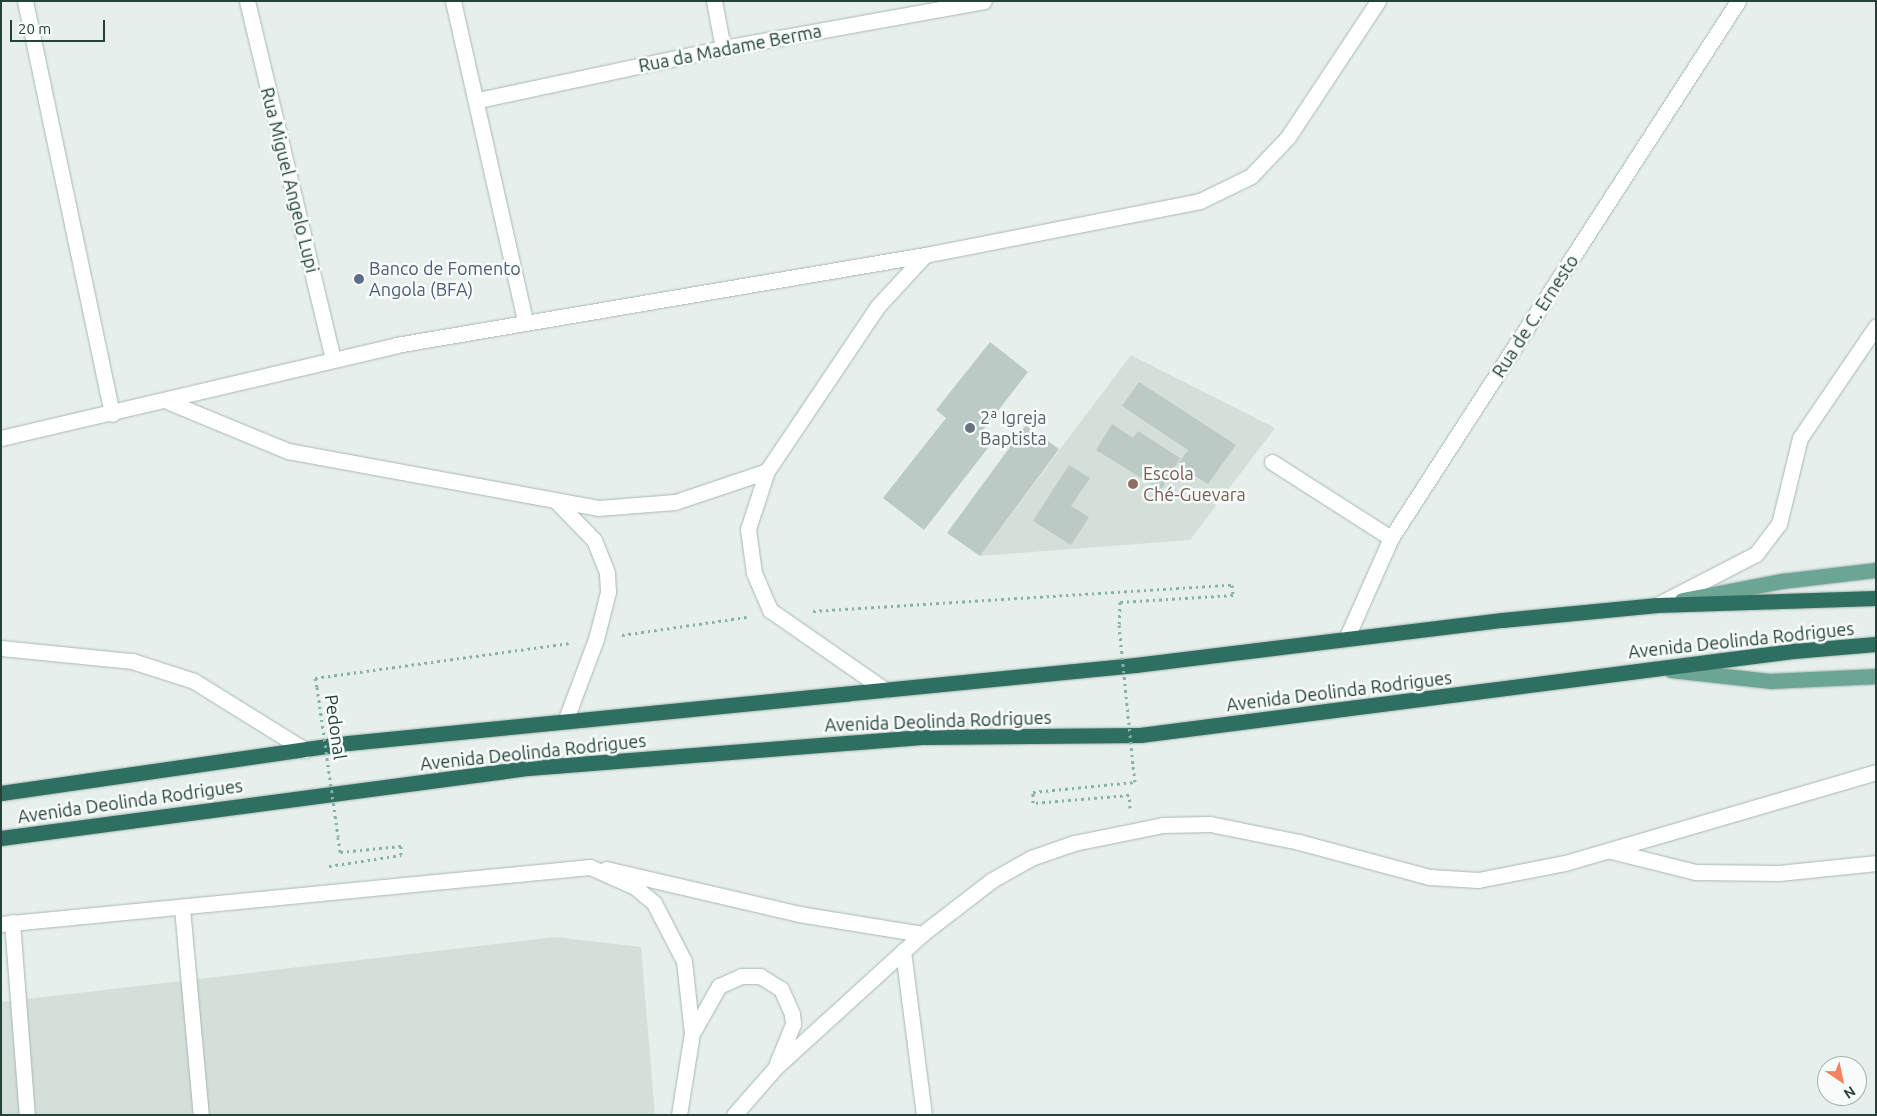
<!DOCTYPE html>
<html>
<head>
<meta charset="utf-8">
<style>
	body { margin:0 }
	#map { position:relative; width:1877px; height:1116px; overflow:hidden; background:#e6efeb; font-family:Ubuntu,sans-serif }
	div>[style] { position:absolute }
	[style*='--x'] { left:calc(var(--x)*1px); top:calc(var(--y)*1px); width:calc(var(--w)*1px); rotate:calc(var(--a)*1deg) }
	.built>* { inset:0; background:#d4dfda }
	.building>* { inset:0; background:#bbcac4 }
	.path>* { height:3px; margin-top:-1.5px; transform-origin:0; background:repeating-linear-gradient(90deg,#86b3a5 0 2.5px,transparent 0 6.5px) }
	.roads { filter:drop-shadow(0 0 1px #a8b8b2) drop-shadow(0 0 1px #a8b8b2) }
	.minor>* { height:15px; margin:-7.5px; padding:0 7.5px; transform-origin:7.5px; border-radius:7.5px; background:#fff }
	.major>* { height:15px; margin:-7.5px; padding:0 7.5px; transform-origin:7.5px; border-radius:7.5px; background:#6aa596 }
	.highway>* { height:15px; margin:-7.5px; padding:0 7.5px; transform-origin:7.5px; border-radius:7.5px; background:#2f6f62 }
	.path-bridge>* { height:3px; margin-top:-1.5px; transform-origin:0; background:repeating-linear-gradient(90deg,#86b3a5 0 2.5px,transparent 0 6.5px) }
	.dots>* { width:14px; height:14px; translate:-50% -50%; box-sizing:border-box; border:2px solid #f7fbf9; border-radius:50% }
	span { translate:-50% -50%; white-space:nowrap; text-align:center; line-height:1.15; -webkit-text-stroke:5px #f7fbf9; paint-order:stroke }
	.street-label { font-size:18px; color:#24423a }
	.service-label { font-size:18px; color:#4e5e75 }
	.left { translate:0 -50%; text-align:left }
	.worship-label { font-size:18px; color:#5b616d }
	.education-label { font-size:18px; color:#785e54 }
	.frame { position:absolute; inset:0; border:2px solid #24423a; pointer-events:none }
	.north { position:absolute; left:1817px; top:1056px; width:50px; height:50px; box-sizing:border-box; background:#f7fbf9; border:1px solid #a3b1ad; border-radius:50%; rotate:146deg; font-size:14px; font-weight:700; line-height:20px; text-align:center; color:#24423a }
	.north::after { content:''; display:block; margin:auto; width:18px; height:22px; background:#f4845f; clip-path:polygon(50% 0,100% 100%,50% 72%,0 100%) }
	.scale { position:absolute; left:10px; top:20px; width:95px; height:22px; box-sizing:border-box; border:2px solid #24423a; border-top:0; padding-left:6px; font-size:15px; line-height:18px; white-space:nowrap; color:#24423a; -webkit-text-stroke:4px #f7fbf9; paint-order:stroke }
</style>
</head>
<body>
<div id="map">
	<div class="built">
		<div style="clip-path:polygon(1131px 355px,1275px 428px,1190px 540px,980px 556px)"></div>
		<div style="clip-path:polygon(556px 937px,641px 947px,655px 1115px,1px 1115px,1px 1002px)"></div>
	</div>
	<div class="building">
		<div style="clip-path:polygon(990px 342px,1028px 372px,976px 439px,988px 448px,924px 530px,883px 498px,946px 418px,936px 410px)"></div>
		<div style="clip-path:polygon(1139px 382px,1236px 445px,1208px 484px,1177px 465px,1188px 450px,1122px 406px)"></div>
		<div style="clip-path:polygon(1112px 424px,1133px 438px,1138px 431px,1180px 458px,1161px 490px,1096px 450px)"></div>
		<div style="clip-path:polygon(1026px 425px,1059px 449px,980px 556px,947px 533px)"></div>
		<div style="clip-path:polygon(1069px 465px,1090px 478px,1071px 506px,1089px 517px,1071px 545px,1033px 521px)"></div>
	</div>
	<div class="path">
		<div style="--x:813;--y:611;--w:420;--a:-3.6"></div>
		<div style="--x:1232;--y:585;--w:10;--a:84"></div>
		<div style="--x:1233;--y:595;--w:113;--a:176.5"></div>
		<div style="--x:1120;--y:602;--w:23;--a:92"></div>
		<div style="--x:622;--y:635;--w:126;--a:-8.2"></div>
		<div style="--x:317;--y:687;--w:9;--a:-103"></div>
		<div style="--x:315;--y:678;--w:256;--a:-7.8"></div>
		<div style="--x:1130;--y:808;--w:13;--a:-94"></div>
		<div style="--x:1129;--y:795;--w:96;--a:175.2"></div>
		<div style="--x:1033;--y:803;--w:11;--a:-90"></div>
		<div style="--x:1033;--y:792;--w:102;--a:-5.6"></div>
		<div style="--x:1135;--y:782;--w:17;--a:-97"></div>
		<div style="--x:329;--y:866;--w:73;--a:-8.7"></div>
		<div style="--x:401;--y:855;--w:9;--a:-90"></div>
		<div style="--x:401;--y:846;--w:61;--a:174.4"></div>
		<div style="--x:340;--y:852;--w:15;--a:-98"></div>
	</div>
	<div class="roads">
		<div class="minor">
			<div style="--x:25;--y:1;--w:422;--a:78.1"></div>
			<div style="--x:247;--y:1;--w:367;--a:76.5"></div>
			<div style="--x:453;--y:1;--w:327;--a:77.3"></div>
			<div style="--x:714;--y:1;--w:48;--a:79.2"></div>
			<div style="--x:478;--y:100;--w:250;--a:-12"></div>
			<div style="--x:723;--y:48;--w:265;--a:-10.2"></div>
			<div style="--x:169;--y:402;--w:129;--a:22.4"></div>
			<div style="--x:288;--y:451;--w:315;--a:10.4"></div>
			<div style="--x:598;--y:508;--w:77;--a:-4.5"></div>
			<div style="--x:675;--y:502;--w:97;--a:-18.6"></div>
			<div style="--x:1;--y:438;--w:406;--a:-13.2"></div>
			<div style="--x:396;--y:345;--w:537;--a:-9.66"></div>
			<div style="--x:925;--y:255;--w:280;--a:-11.1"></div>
			<div style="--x:1200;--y:201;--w:57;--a:-26.1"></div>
			<div style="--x:1251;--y:176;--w:54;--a:-46.5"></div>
			<div style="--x:1288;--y:137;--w:163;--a:-56.5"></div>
			<div style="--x:1272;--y:462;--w:141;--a:32.6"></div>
			<div style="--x:556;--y:501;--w:54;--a:45.7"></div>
			<div style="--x:594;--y:540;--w:35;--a:68"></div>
			<div style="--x:607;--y:573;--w:19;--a:87"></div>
			<div style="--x:608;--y:592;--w:49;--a:104.3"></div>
			<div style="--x:596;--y:639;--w:85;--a:110.6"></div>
			<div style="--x:1657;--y:605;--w:111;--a:-27.3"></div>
			<div style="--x:1756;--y:554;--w:38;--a:-53"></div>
			<div style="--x:1779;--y:524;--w:89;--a:-76.3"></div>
			<div style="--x:1800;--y:438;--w:135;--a:-55.8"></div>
			<div style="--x:1346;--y:639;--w:111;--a:-66"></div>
			<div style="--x:1391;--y:538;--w:639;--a:-57.13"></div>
			<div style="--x:1;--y:648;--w:132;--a:5.7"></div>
			<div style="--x:132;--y:661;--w:65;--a:17.9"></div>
			<div style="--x:194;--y:681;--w:131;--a:31.9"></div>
			<div style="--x:885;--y:690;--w:140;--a:-145.2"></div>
			<div style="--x:770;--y:610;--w:40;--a:-113.4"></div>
			<div style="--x:754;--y:573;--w:44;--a:-97.8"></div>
			<div style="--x:748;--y:529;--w:61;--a:-71.9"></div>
			<div style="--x:767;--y:471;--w:199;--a:-56.1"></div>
			<div style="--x:878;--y:306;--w:69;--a:-47.3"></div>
			<div style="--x:1611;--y:851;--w:87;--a:14"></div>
			<div style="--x:1695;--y:872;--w:84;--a:0.7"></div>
			<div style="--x:1779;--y:873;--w:98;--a:-5.9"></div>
			<div style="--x:606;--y:869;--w:198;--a:13.1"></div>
			<div style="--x:799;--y:914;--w:125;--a:9.2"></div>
			<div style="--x:182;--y:908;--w:208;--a:84.8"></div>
			<div style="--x:12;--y:922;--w:194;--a:85.6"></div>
			<div style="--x:1;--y:924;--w:592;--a:-5.53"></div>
			<div style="--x:590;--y:867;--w:49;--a:24"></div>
			<div style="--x:635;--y:887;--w:25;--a:40"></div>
			<div style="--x:654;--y:903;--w:65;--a:62.7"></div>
			<div style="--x:684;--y:961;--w:72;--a:83.7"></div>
			<div style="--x:692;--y:1033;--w:83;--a:99"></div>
			<div style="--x:903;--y:951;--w:165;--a:82.7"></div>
			<div style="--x:694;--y:1030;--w:51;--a:-60.4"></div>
			<div style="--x:719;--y:986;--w:24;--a:-24"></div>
			<div style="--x:741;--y:976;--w:19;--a:0"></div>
			<div style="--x:760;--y:976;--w:25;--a:32"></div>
			<div style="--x:781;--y:989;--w:27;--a:66"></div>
			<div style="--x:792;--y:1014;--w:10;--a:84"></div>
			<div style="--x:793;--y:1024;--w:42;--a:112.3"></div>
			<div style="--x:734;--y:1115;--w:64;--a:-48.8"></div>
			<div style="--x:776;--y:1067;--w:197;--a:-42.3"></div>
			<div style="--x:922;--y:934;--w:88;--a:-37.6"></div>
			<div style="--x:992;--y:880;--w:45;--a:-29.4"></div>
			<div style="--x:1031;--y:858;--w:46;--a:-19.2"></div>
			<div style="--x:1074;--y:843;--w:91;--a:-11.4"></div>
			<div style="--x:1163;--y:825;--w:47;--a:-1.2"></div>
			<div style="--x:1210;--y:824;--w:91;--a:11.4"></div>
			<div style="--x:1299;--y:842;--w:136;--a:15"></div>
			<div style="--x:1430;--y:877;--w:48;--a:3.6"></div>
			<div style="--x:1478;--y:880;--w:89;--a:-11.1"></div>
			<div style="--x:1565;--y:863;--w:324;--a:-16.3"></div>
		</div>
		<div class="major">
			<div style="--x:1682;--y:600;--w:102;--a:-10.8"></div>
			<div style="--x:1782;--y:581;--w:95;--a:-6.7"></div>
			<div style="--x:1671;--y:670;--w:101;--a:6.3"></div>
			<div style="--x:1771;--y:681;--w:105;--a:-2.7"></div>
		</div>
		<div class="highway">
			<div style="--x:1;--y:793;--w:351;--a:-8.2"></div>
			<div style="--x:348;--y:743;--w:791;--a:-5.66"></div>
			<div style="--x:1135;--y:665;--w:370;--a:-7"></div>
			<div style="--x:1502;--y:620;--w:156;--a:-5.5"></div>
			<div style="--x:1657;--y:605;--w:219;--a:-1.8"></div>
			<div style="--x:1;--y:838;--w:532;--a:-7.57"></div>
			<div style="--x:528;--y:768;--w:398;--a:-4.5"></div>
			<div style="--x:925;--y:737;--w:215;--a:-0.5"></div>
			<div style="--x:1140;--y:735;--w:658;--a:-7.33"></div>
			<div style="--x:1793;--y:651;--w:83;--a:-4.8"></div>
		</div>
	</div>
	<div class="path-bridge">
		<div style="--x:1119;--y:625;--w:141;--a:84.3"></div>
		<div style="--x:317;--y:687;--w:151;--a:82"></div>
	</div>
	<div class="dots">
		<div style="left:359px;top:279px;background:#5c6f8a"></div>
		<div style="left:970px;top:428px;background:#6b7280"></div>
		<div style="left:1133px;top:484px;background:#8d6e63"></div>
	</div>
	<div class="street-label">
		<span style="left:730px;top:48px;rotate:-11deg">Rua da Madame Berma</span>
		<span style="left:290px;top:180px;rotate:76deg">Rua Miguel Angelo Lupi</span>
		<span style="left:1535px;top:316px;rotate:-57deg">Rua de C. Ernesto</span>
		<span style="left:1741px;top:640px;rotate:-6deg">Avenida Deolinda Rodrigues</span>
		<span style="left:1339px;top:691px;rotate:-7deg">Avenida Deolinda Rodrigues</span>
		<span style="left:938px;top:721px;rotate:-2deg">Avenida Deolinda Rodrigues</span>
		<span style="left:336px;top:727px;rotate:82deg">Pedonal</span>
		<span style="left:533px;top:752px;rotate:-6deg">Avenida Deolinda Rodrigues</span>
		<span style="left:130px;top:801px;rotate:-8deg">Avenida Deolinda Rodrigues</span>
	</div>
	<div class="service-label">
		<span class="left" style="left:369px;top:279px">Banco de Fomento<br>Angola (BFA)</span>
	</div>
	<div class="worship-label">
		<span class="left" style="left:980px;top:428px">2ª Igreja<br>Baptista</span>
	</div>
	<div class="education-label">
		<span class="left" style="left:1143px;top:484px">Escola<br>Ché-Guevara</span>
	</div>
	<div class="frame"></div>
	<div class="north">N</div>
	<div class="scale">20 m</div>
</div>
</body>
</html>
